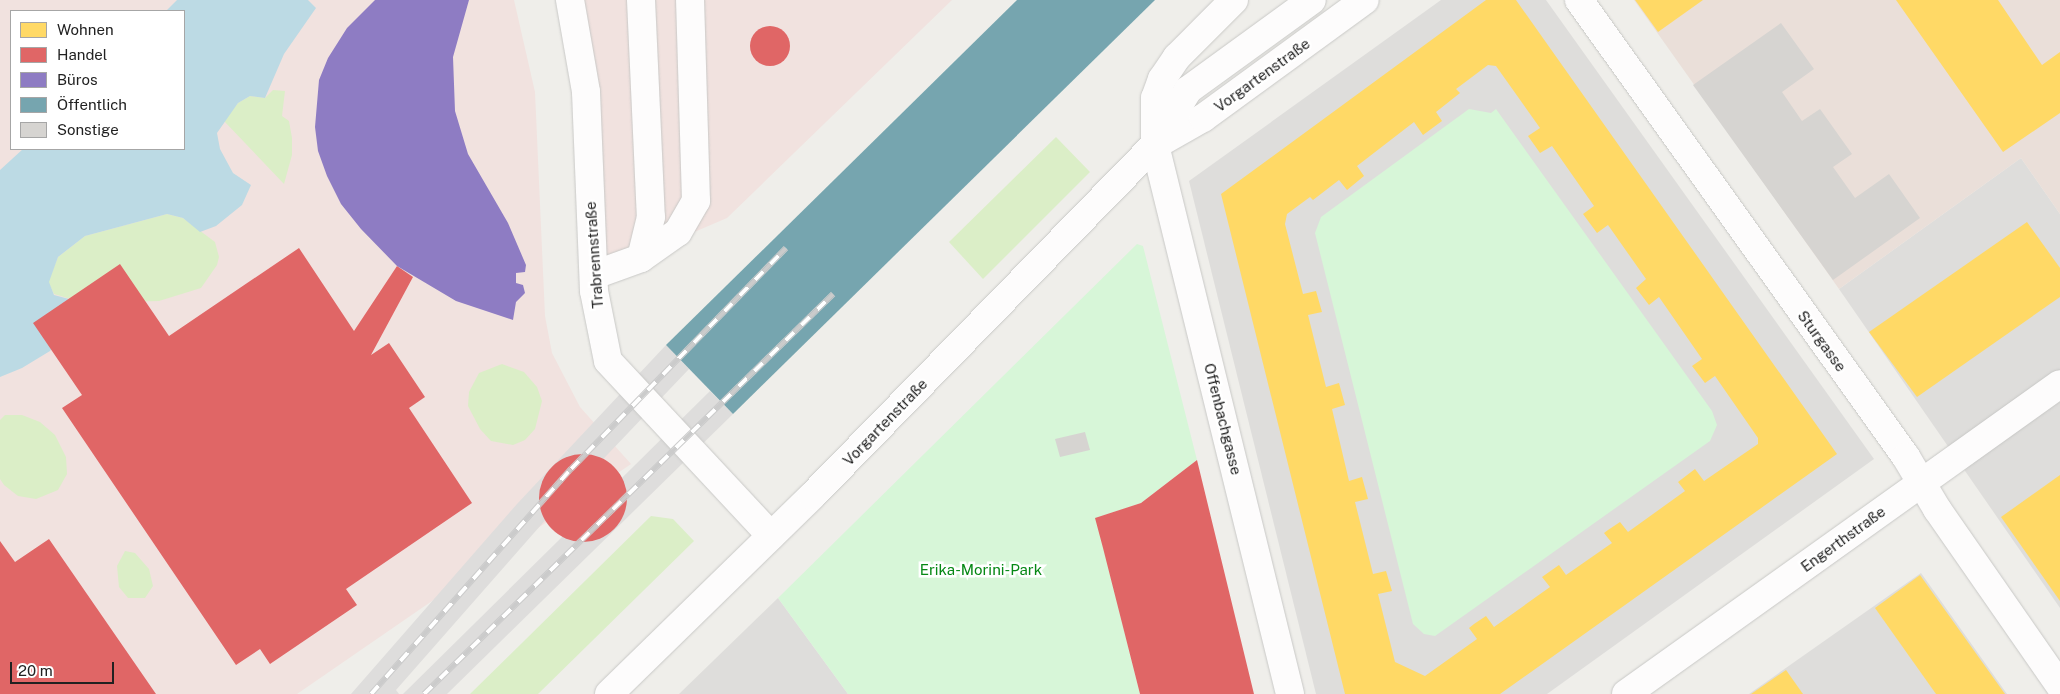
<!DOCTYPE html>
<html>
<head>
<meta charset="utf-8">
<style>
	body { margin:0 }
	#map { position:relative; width:2060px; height:694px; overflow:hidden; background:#efeeea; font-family:"Public Sans",sans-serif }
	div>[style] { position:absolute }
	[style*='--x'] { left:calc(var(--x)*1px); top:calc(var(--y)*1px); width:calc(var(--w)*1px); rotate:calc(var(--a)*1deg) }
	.residential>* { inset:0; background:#dedddb }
	.commercial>* { inset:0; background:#f1e2df }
	.military>* { inset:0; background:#eadfd9 }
	.grass>* { inset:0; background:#dbeec7 }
	.park>* { inset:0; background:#d7f6d8 }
	.water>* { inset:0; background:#bcdae4 }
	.pier>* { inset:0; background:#dedddc }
	.homes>* { inset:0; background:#ffd966 }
	.shops>* { inset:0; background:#e06666 }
	.round { border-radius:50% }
	.offices>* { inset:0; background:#8e7cc3 }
	.public>* { inset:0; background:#76a5af }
	.building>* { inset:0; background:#d6d4d1 }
	.roads { filter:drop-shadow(0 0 1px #c8c8c6) drop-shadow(0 0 1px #c8c8c6) }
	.minor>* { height:28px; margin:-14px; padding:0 14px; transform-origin:14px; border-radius:14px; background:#fdfcfc }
	.rail>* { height:5.5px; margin-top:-2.75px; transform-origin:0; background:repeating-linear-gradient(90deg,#fff 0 11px,#cbcbcb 0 22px); box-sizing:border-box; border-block:1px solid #cbcbcb }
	span { translate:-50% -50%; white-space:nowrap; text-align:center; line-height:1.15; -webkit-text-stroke:5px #fff; paint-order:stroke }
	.street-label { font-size:15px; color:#212121 }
	.park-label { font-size:15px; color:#068815 }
	.legend { position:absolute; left:10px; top:10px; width:175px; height:140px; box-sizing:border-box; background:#fff; border:1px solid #a6a6a6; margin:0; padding:6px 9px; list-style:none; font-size:15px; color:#212121 }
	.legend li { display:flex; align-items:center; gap:10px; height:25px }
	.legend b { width:25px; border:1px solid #a6a6a6 }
	.scale { position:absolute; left:10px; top:662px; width:104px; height:22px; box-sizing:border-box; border:2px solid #212121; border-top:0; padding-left:6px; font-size:15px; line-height:18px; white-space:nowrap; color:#212121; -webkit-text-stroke:4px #fff; paint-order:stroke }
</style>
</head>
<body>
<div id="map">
	<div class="residential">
		<div style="clip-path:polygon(1441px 0,1546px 0,1874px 459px,1547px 694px,1316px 694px,1189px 181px)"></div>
		<div style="clip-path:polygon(2021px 158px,2060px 214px,2060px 608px,1839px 289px)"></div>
		<div style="clip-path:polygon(1921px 573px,2007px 694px,1749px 694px)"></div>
		<div style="clip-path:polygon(778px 598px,848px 694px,679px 694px)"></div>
	</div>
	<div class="commercial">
		<div style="clip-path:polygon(evenodd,0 0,514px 0,535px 92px,545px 316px,552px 353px,580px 407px,631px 464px,297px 694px,0 694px,0 0,11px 11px,184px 11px,184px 149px,11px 149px,11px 11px)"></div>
		<div style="clip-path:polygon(570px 0,952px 0,727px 218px,594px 275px)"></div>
	</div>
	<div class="military">
		<div style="clip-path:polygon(1634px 0,2060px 0,2060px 214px,2021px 158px,1839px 289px)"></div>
	</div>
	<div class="grass">
		<div style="clip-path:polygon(273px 90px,285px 91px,282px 116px,289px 121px,292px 138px,292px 155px,284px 184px,224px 121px,238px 103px,250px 96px,265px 98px)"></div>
		<div style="clip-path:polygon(1056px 137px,1090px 172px,983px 279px,949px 242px)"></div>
		<div style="clip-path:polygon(167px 214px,183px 218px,215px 242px,219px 257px,217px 265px,201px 288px,159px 301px,84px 303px,54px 294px,48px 282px,58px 257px,85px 236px)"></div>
		<div style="clip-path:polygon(502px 364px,524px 372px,537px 387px,542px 401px,535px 429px,525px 440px,513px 445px,491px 441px,480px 429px,468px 406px,469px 392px,479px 373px)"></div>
		<div style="clip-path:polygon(5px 415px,22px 415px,40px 422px,55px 435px,66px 457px,67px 474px,58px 490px,36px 499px,18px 496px,4px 485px,0 479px,0 420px)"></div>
		<div style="clip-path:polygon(651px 516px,673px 519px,694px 541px,538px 694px,470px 694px)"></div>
		<div style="clip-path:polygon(125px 551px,135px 553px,149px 569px,153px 586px,145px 598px,128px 598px,119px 587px,117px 566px)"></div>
	</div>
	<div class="park">
		<div style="clip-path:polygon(1469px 109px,1491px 113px,1496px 109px,1712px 411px,1717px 425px,1710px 441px,1435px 636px,1424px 634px,1413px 624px,1315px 233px,1321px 217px)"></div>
		<div style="clip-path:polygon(1137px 244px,1143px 246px,1197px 460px,1141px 503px,1096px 518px,1140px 694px,848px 694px,778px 598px)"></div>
	</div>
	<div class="water">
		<div style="clip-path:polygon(177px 0,308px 0,316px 8px,284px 54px,265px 98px,250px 96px,238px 103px,217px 133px,220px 149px,233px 173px,251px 185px,242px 205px,216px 226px,200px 232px,183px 218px,167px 214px,85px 236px,58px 257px,49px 282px,54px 295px,84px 303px,50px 351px,22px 368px,0 377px,0 170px,23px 149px,184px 149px,184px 11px,166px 11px)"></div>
	</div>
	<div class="pier">
		<div style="clip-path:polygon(666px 345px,689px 369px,548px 517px,396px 690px,399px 694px,351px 694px,517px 504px)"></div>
		<div style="clip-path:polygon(710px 391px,733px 414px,447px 694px,403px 694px)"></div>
	</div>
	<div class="homes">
		<div style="clip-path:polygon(evenodd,1486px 0,1516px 0,1837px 454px,1500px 694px,1345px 694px,1221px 194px,1486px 0,1488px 65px,1496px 66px,1540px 128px,1528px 136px,1540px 153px,1552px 146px,1594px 206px,1583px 214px,1597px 233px,1608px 225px,1646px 279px,1636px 288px,1649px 305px,1659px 297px,1702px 359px,1692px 366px,1705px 383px,1715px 376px,1758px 438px,1758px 444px,1704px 481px,1695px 469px,1678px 482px,1685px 491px,1628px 532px,1620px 522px,1608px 530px,1604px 533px,1612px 543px,1566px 575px,1559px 565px,1542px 577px,1550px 587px,1494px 627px,1486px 616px,1474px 624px,1469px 628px,1477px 639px,1425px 676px,1395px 662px,1378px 594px,1392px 591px,1386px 571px,1373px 574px,1355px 502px,1368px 499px,1362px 477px,1349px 481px,1332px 409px,1345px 405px,1339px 383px,1326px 387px,1308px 315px,1322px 312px,1316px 291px,1303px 294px,1285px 224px,1287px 214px,1310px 197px,1313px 200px,1339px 180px,1347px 190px,1364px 176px,1357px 166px,1414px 122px,1423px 135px,1442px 121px,1436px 112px,1460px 93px,1456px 89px,1488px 65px)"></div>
		<div style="clip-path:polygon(1635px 0,1703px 0,1658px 32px)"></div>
		<div style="clip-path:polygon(1896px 0,1998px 0,2042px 65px,2060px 52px,2060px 113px,2003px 152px)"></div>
		<div style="clip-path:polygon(2027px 222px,2060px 268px,2060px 297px,1917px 397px,1869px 332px)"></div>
		<div style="clip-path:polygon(2060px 475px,2060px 601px,2001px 517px)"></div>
		<div style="clip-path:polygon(1920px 575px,2005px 694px,1936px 694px,1875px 608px)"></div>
		<div style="clip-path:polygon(1786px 670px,1803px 694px,1751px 694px)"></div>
	</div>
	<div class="shops">
		<div class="round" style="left:750px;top:26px;width:40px;height:40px"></div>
		<div style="clip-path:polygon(299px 248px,354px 331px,397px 266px,413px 277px,371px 355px,389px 343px,425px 397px,409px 408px,472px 503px,346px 589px,357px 605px,270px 664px,260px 649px,236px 665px,62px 408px,82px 395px,33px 323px,120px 264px,169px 336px)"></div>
		<div class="round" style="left:539px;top:454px;width:88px;height:88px"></div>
		<div style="clip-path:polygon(1197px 460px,1254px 694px,1140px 694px,1103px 548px,1095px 518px,1141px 503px)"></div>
		<div style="clip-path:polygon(49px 539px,156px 694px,0 694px,0 541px,15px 562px)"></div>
	</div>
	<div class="offices">
		<div style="clip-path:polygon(375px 0,469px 0,453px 57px,455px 111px,468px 154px,508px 223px,526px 265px,525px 272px,516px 273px,516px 283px,523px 285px,525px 293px,516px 302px,513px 320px,456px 301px,397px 266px,361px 229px,341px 204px,327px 176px,318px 151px,315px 127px,319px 80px,328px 58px,347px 28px)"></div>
	</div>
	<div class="public">
		<div style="clip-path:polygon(1017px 0,1155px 0,733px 414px,666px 345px)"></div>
	</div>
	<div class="building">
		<div style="clip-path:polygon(1781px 23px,1814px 69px,1782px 92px,1802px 121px,1820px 109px,1852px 154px,1833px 167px,1855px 198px,1889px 174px,1920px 218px,1833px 280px,1693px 85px)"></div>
		<div style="clip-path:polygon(1085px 432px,1090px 450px,1060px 457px,1055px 439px)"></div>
	</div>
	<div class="roads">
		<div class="minor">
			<div style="--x:570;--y:0;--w:93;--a:80.1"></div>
			<div style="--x:586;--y:92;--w:199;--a:87.7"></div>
			<div style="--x:594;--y:291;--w:71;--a:78.7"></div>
			<div style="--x:608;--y:361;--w:239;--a:47"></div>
			<div style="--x:641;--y:0;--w:217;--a:87.4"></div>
			<div style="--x:651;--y:217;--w:42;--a:103.7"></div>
			<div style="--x:1234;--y:0;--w:81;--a:135"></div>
			<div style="--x:1177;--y:57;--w:27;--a:124"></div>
			<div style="--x:1162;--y:79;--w:20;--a:110"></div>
			<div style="--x:1155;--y:98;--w:47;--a:90"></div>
			<div style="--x:1155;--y:145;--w:565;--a:76.18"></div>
			<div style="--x:1579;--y:0;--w:562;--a:54.41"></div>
			<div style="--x:1906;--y:457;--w:61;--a:59.2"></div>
			<div style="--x:1937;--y:509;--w:216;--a:55.2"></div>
			<div style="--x:1157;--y:144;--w:53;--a:-29.5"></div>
			<div style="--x:1203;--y:118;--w:200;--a:-36.1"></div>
			<div style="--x:594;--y:275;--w:50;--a:-19.9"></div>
			<div style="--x:641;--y:258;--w:45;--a:-35.1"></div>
			<div style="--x:678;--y:232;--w:36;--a:-60"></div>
			<div style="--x:696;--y:201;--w:201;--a:-91.7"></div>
			<div style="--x:609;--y:694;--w:284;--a:-44.3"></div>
			<div style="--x:812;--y:496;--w:491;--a:-45.7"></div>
			<div style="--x:1155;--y:145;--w:64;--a:-59"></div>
			<div style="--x:1188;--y:90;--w:153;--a:-36"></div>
			<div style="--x:1626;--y:694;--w:533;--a:-35.54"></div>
		</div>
	</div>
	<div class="rail">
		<div style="--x:371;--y:694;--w:301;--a:-48.4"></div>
		<div style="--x:571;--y:469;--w:308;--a:-45.8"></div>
		<div style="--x:424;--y:694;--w:572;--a:-44.36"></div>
	</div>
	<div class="street-label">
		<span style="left:1262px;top:75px;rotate:-36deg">Vorgartenstraße</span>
		<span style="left:594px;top:255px;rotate:-94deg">Trabrennstraße</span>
		<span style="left:1822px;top:341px;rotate:54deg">Sturgasse</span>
		<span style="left:1223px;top:419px;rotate:76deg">Offenbachgasse</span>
		<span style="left:885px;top:422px;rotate:-46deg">Vorgartenstraße</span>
		<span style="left:1843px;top:539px;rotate:-36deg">Engerthstraße</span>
	</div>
	<div class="park-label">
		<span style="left:981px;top:570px">Erika-Morini-Park</span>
	</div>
	<ul class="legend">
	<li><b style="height:14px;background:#ffd966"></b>Wohnen</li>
	<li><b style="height:14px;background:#e06666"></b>Handel</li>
	<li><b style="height:14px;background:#8e7cc3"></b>Büros</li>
	<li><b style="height:14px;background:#76a5af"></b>Öffentlich</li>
	<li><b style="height:14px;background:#d6d4d1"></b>Sonstige</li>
	</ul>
	<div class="scale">20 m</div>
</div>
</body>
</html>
